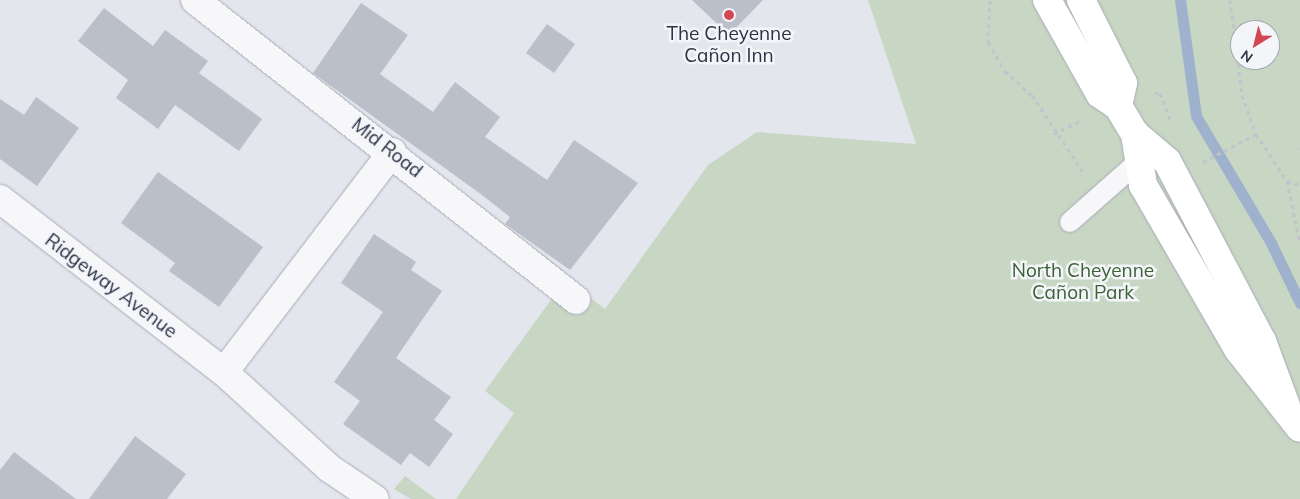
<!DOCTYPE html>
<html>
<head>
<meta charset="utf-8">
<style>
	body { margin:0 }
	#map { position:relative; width:1300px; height:499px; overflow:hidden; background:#e3e6ec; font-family:Mulish,sans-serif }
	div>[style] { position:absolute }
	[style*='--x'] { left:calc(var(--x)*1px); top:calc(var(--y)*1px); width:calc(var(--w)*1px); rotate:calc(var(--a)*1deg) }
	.green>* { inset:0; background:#c8d6c4 }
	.stream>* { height:11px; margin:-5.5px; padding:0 5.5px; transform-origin:5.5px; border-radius:5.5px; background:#9eb2cd }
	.building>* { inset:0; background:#babfca }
	.path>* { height:3px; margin-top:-1.5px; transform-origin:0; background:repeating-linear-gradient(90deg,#c2c4cb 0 4px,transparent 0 8px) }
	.roads { filter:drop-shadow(0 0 1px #a8acb7) drop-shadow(0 0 1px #a8acb7) }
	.lane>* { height:20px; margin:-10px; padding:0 10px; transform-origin:10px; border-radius:10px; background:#f7f7fa }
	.street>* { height:28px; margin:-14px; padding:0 14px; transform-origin:14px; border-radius:14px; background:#f7f7fa }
	.secondary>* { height:28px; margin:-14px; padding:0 14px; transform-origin:14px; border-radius:14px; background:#fff }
	.dots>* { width:14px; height:14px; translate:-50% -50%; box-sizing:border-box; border:2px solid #f3f5f9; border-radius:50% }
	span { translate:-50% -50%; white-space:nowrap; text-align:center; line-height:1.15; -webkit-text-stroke:5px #f3f5f9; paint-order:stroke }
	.poi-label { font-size:19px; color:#2a3245 }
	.street-label { font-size:19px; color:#2a3245 }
	.park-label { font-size:19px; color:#3d6137 }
	.north { position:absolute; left:1230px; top:20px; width:50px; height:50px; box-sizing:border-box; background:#f3f5f9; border:1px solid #a3a7b1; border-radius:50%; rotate:216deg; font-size:14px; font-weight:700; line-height:20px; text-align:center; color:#2a3245 }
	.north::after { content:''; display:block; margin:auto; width:18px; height:22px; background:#d34653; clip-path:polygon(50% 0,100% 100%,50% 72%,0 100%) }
</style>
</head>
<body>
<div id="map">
	<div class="green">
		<div style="clip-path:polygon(evenodd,868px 0,1300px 0,1300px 499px,456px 499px,514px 413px,485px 391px,566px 279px,605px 309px,708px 165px,757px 132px,916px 144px,868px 0,1240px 30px,1270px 30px,1270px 60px,1240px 60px,1240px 30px)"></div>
		<div style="clip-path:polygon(405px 476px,436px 499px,411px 499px,394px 489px)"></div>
	</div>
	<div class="stream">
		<div style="--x:1180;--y:0;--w:117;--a:82.1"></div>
		<div style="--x:1196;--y:116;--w:147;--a:59.4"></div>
		<div style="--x:1271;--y:243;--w:67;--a:64.2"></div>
	</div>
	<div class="building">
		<div style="clip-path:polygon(692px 0,763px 0,729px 35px)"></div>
		<div style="clip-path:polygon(361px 3px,408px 35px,380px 74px,433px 112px,455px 82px,500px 117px,485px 137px,547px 180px,574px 140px,638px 183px,570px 270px,505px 224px,510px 217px,482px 195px,313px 73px)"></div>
		<div style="clip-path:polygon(104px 8px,153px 46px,165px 30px,208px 61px,199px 73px,262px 119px,239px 151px,175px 105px,158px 129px,116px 98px,128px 80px,78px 41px)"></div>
		<div style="clip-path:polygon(547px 24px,575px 44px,554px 73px,526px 53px)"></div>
		<div style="clip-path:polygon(36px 97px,79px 128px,37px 186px,0 159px,0 99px,24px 115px)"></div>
		<div style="clip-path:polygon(158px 172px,263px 247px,219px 307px,169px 271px,175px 263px,121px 223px)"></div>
		<div style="clip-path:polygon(374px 234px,416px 262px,411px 270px,442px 291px,396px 358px,451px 397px,434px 420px,453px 434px,429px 467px,410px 453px,401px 465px,343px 424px,360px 401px,334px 382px,383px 312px,341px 283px)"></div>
		<div style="clip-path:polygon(135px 436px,186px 474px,167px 499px,89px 499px)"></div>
		<div style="clip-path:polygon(14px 452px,76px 499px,0 499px,0 470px)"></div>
	</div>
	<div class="path">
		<div style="--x:990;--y:0;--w:42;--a:92.7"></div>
		<div style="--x:988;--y:42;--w:34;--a:60"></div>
		<div style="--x:1005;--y:71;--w:36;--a:42"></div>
		<div style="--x:1032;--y:95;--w:92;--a:56.5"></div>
		<div style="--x:1230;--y:0;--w:96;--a:82.8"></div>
		<div style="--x:1242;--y:95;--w:41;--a:70.3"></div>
		<div style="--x:1256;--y:134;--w:56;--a:56.6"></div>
		<div style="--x:1287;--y:181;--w:14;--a:17"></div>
		<div style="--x:1155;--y:93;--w:5;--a:0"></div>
		<div style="--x:1160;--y:93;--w:30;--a:69"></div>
		<div style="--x:1054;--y:134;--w:31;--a:-27"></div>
		<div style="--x:1300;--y:148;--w:1;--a:90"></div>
		<div style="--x:1203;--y:162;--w:60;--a:-27.8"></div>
		<div style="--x:1287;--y:181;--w:63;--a:78.2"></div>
	</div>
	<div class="roads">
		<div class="lane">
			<div style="--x:1070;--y:222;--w:92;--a:-41.5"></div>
		</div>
		<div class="street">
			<div style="--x:195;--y:0;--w:485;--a:38.2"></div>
			<div style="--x:0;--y:199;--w:283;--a:37.7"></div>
			<div style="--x:224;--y:372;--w:142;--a:42.4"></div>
			<div style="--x:329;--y:468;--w:55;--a:34"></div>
			<div style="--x:224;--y:372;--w:277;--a:-52.6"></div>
		</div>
		<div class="secondary">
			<div style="--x:1047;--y:0;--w:108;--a:60.6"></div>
			<div style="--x:1100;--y:94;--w:22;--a:34"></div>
			<div style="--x:1118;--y:106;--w:33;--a:59"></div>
			<div style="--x:1135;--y:134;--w:42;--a:40.2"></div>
			<div style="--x:1167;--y:161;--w:204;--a:62.2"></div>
			<div style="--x:1262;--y:341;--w:69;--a:69.7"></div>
			<div style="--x:1081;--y:0;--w:93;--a:63.2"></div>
			<div style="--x:1123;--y:83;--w:24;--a:102"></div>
			<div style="--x:1135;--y:134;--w:52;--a:81.1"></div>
			<div style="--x:1143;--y:185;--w:190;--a:59.9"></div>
			<div style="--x:1238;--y:349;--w:100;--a:51.9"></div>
		</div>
	</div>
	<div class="dots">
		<div style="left:729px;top:15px;background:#d34653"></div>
	</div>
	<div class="poi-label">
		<span style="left:729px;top:45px">The Cheyenne<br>Cañon Inn</span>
	</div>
	<div class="street-label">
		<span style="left:387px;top:148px;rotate:38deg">Mid Road</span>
		<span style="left:111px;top:286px;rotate:37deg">Ridgeway Avenue</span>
	</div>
	<div class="park-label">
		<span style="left:1083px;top:282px">North Cheyenne<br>Cañon Park</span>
	</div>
	<div class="north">N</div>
</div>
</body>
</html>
